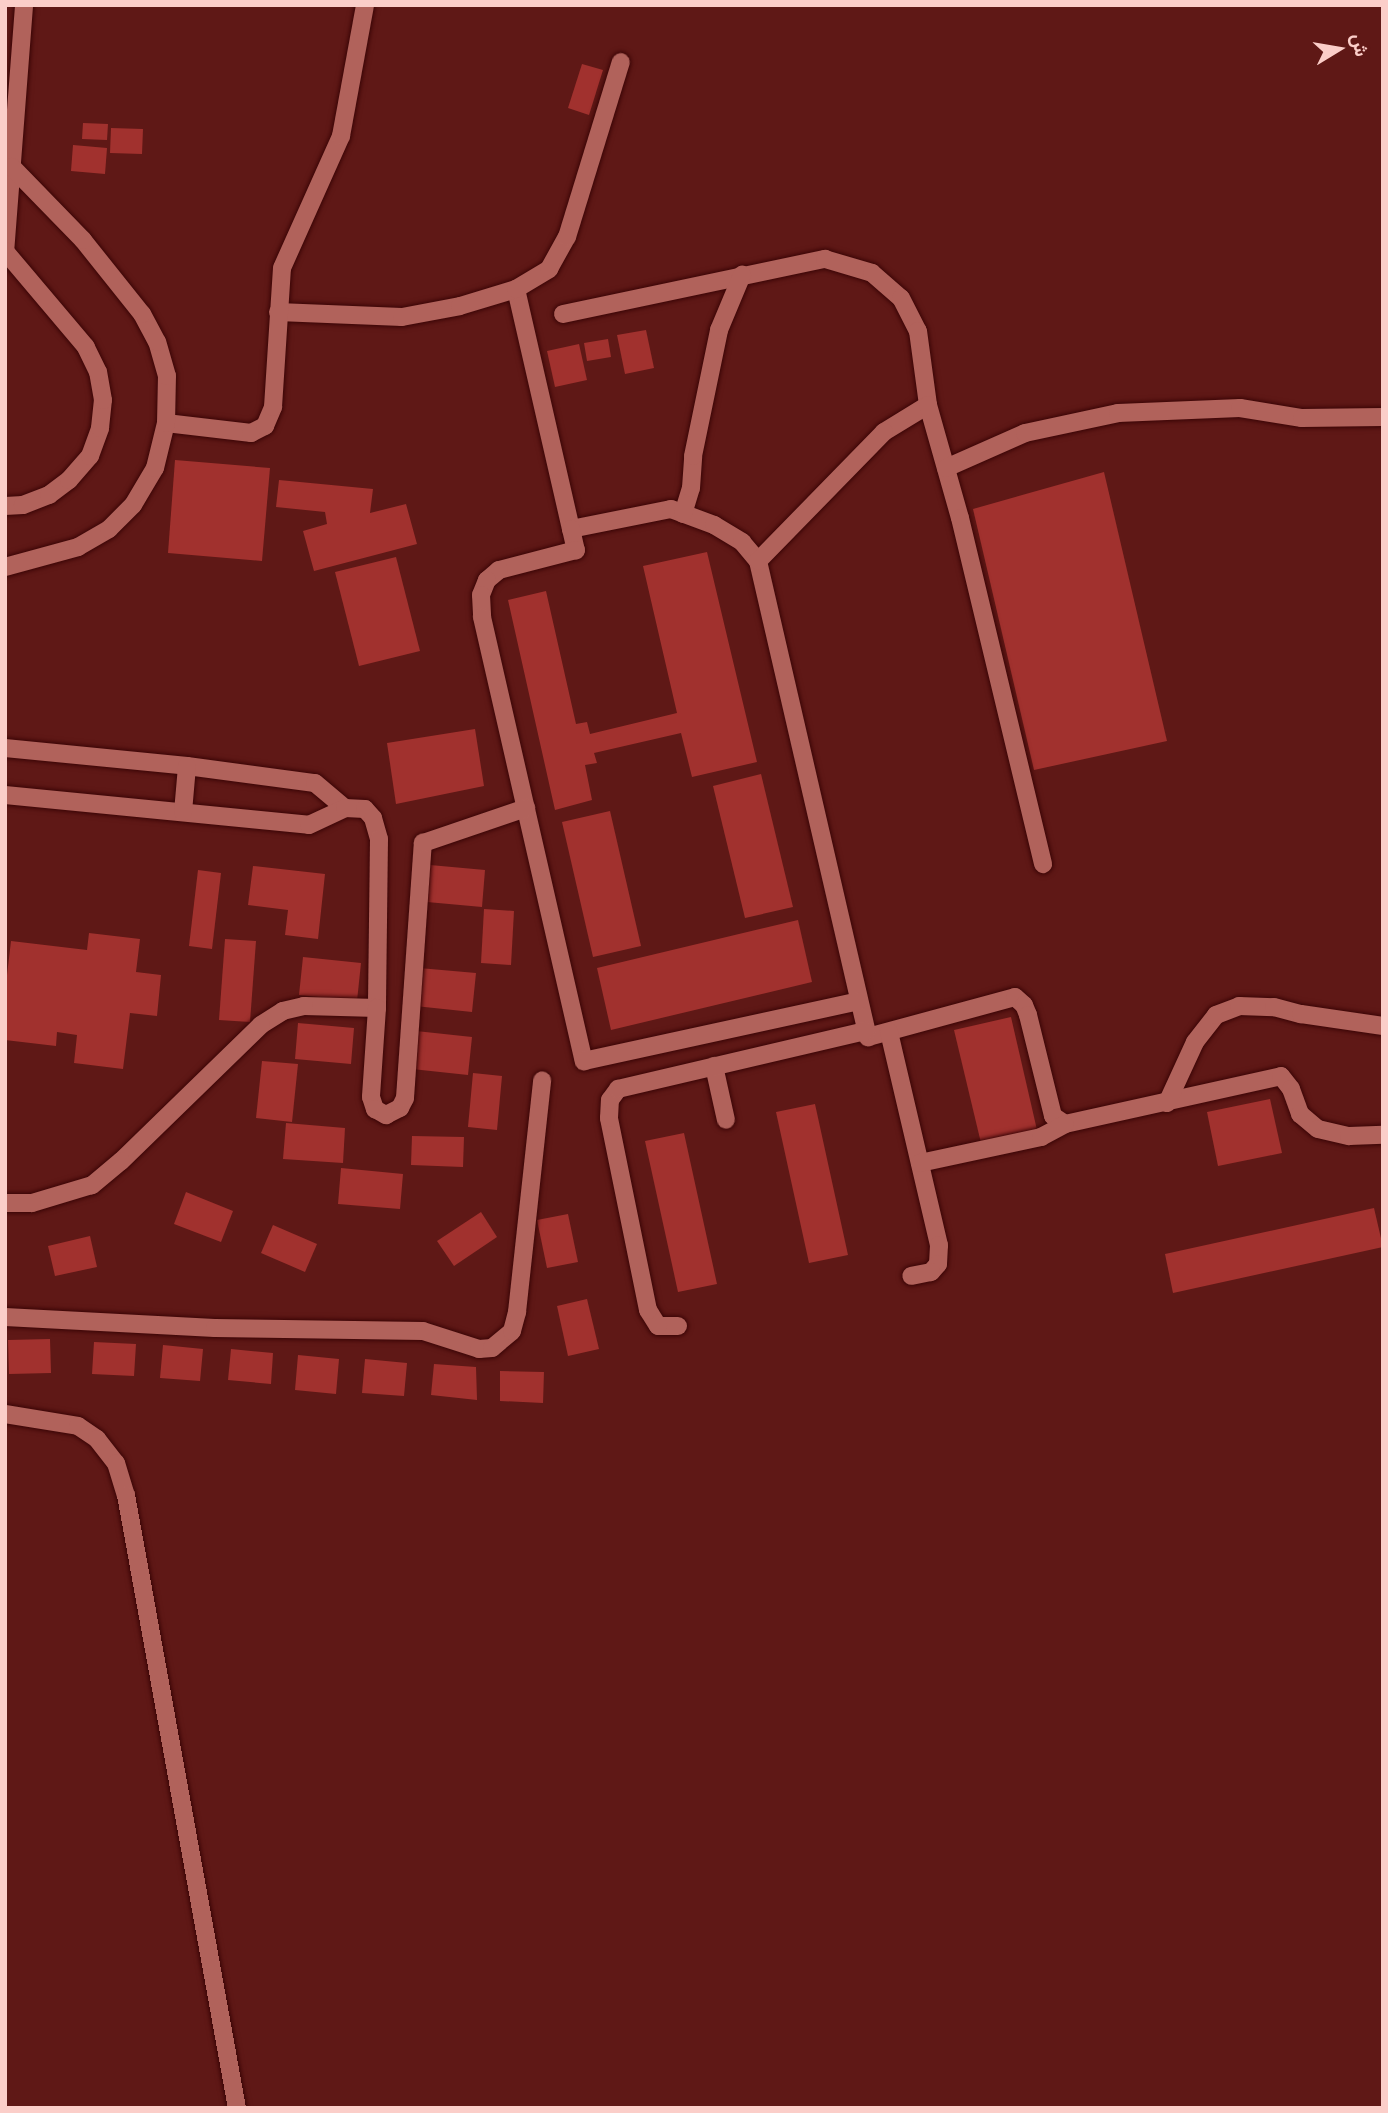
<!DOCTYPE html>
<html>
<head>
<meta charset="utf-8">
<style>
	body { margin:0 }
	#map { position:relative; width:1388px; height:2113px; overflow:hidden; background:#5f1816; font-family:"Fira Sans Condensed",Vazirmatn,sans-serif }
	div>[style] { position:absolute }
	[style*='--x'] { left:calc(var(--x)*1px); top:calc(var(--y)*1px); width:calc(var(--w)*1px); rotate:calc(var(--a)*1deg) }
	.building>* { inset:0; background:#a1312e }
	.roads { filter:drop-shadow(0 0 2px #3a0506) drop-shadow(0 0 2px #3a0506) }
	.minor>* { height:18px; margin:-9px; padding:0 9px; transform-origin:9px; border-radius:9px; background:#b1625b }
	span { translate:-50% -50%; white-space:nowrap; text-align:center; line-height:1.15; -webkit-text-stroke:5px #5f1816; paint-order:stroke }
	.frame { position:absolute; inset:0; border:7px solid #fbcec9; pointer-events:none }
	.north { position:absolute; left:1304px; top:14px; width:70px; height:70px; -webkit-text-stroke:5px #5f1816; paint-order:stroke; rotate:79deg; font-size:19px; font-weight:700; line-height:28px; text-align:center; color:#fbcec9 }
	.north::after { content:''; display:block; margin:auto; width:24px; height:32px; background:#fbcec9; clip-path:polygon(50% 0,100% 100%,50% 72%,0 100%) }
</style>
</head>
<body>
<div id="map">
	<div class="building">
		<div style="clip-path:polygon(582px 64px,603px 70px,589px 115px,568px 108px)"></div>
		<div style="clip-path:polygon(83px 123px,108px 124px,107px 140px,82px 139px)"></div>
		<div style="clip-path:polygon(111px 128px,143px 129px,142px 154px,110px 153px)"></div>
		<div style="clip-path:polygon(73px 145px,107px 148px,105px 174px,71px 171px)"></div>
		<div style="clip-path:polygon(646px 330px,654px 368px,625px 374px,617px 335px)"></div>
		<div style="clip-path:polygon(608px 339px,611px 357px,587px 361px,584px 343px)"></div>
		<div style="clip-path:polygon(579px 344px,587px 380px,555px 387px,547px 351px)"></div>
		<div style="clip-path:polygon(175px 460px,270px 468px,262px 561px,168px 553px)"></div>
		<div style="clip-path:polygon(1104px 472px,1167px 741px,1034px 770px,973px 509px)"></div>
		<div style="clip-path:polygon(279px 480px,373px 489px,370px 513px,406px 504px,417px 544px,314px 571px,303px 531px,327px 524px,325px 512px,276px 507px)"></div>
		<div style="clip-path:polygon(707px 552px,757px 762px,692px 777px,681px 733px,594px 753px,597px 763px,585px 765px,592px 800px,555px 810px,508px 600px,546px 591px,576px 724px,587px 722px,590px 734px,677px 713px,643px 566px)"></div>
		<div style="clip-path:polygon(396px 557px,420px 651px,359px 666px,335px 572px)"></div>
		<div style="clip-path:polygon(475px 729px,484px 786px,396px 804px,387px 743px)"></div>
		<div style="clip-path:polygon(761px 774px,793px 907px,745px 918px,713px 786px)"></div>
		<div style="clip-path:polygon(610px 811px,641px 946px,593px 957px,562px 822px)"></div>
		<div style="clip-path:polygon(430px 865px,485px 870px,482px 907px,427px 902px)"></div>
		<div style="clip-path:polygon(253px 866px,325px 874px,318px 939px,285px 935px,288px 910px,248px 905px)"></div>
		<div style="clip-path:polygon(198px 870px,221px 873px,212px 949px,189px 946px)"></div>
		<div style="clip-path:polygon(484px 909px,514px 911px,511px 965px,481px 963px)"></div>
		<div style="clip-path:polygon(798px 920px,812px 982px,611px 1030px,597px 968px)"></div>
		<div style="clip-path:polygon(89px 933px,140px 939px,136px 972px,161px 975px,157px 1016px,130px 1013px,123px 1069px,74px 1063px,77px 1035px,57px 1032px,56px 1046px,5px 1040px,5px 992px,11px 941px,87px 950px)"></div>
		<div style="clip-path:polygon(225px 939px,256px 941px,250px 1022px,219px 1020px)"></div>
		<div style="clip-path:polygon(303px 957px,361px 963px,357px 1001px,299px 995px)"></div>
		<div style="clip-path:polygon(419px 968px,476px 973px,472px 1012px,415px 1006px)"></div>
		<div style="clip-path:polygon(1011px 1017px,1037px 1130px,981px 1143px,954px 1030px)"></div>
		<div style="clip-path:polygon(298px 1023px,354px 1028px,351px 1064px,295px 1059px)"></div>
		<div style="clip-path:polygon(416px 1031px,472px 1037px,468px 1075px,412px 1069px)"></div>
		<div style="clip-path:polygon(262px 1061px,298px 1064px,292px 1122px,256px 1118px)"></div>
		<div style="clip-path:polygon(473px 1073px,502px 1076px,497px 1130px,468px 1127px)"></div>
		<div style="clip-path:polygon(1270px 1099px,1282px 1153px,1218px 1166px,1207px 1112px)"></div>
		<div style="clip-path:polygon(815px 1104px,848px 1255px,809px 1263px,776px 1112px)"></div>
		<div style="clip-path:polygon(286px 1123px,345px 1128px,343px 1163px,283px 1159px)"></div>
		<div style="clip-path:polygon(684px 1133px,717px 1284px,678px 1292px,645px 1141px)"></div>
		<div style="clip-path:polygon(412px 1136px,464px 1137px,463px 1167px,411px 1165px)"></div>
		<div style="clip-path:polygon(341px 1168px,403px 1174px,400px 1209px,338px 1204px)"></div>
		<div style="clip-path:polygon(186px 1192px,233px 1211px,221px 1242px,174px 1224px)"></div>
		<div style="clip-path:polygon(1374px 1208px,1383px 1247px,1173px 1293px,1165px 1254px)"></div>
		<div style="clip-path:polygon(481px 1212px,497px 1237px,454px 1266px,437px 1241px)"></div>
		<div style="clip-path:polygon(568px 1214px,578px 1262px,547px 1268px,537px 1220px)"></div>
		<div style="clip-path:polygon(273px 1225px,317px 1244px,305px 1272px,261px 1253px)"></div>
		<div style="clip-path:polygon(90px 1236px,97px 1267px,55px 1276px,48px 1246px)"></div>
		<div style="clip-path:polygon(587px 1299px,599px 1349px,568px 1356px,557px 1306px)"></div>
		<div style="clip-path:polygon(50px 1339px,51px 1373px,9px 1374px,8px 1340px)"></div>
		<div style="clip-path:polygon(94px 1342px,136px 1344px,134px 1376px,92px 1374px)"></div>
		<div style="clip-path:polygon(163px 1345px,203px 1349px,200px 1381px,160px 1378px)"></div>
		<div style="clip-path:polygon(231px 1349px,273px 1353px,271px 1384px,228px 1380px)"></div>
		<div style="clip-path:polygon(298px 1355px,339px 1359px,336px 1394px,295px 1390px)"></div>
		<div style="clip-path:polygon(365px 1359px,407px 1363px,404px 1396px,362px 1393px)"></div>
		<div style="clip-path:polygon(434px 1364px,476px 1367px,477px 1400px,431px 1395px)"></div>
		<div style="clip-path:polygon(500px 1371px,544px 1372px,543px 1403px,500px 1401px)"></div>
	</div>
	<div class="roads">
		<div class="minor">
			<div style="--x:5;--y:253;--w:249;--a:-85.6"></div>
			<div style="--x:516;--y:289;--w:246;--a:77.1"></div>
			<div style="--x:571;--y:529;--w:102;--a:-11.3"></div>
			<div style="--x:671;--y:509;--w:46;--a:20.4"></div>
			<div style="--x:714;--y:525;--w:33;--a:31"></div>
			<div style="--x:742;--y:542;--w:25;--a:50"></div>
			<div style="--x:758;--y:561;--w:489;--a:77"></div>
			<div style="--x:868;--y:1037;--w:152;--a:-15.2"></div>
			<div style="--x:1015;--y:997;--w:12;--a:42"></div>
			<div style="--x:1024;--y:1005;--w:11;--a:68"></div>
			<div style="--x:1028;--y:1015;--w:104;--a:76.1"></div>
			<div style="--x:1053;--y:1116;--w:14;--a:34"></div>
			<div style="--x:1065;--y:1124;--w:221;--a:-12.5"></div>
			<div style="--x:1281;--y:1076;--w:16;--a:52"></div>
			<div style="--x:1291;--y:1089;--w:27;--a:70"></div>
			<div style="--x:1300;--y:1114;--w:23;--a:40"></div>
			<div style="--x:1318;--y:1129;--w:32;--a:13"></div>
			<div style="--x:1349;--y:1136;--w:34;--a:-2"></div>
			<div style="--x:278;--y:312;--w:124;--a:2.3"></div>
			<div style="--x:402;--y:317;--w:59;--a:-10.7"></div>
			<div style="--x:460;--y:306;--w:59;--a:-16.9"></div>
			<div style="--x:516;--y:289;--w:39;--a:-31"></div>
			<div style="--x:549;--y:269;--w:37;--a:-61"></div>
			<div style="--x:567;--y:237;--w:183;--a:-72.9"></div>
			<div style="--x:563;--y:314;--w:268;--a:-11.9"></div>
			<div style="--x:825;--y:259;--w:49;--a:16.6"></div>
			<div style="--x:872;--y:273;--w:38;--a:41"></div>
			<div style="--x:901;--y:298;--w:37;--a:63"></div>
			<div style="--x:918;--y:331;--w:75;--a:82.3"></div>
			<div style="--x:928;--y:405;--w:52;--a:148.5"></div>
			<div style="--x:884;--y:432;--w:180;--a:134.3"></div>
			<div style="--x:928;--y:405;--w:117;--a:74.2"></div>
			<div style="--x:960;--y:518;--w:356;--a:76.5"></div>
			<div style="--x:166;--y:423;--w:86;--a:6.7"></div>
			<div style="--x:251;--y:433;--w:16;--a:-27"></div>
			<div style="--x:265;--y:426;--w:21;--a:-67"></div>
			<div style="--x:273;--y:407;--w:139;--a:-86.3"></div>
			<div style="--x:282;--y:268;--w:145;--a:-65.9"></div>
			<div style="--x:341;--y:136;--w:133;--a:-79.6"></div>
			<div style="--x:946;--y:468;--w:86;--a:-23.9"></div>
			<div style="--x:1025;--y:433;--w:95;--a:-12.1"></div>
			<div style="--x:1118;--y:413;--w:122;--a:-2.3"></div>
			<div style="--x:1240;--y:408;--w:63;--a:9.2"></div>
			<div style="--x:1302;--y:418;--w:81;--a:-0.7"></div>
			<div style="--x:5;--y:506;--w:18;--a:-3"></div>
			<div style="--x:23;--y:505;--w:28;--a:-21"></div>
			<div style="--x:49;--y:495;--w:25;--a:-37"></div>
			<div style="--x:69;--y:480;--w:32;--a:-49"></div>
			<div style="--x:90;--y:456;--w:30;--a:-70"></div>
			<div style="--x:100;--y:428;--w:28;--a:-84"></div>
			<div style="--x:103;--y:400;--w:28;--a:-100"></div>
			<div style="--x:98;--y:372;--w:28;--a:-116"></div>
			<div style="--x:86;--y:347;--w:126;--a:-130.2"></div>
			<div style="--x:683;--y:514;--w:27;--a:-73"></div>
			<div style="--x:691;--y:488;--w:32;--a:-86"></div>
			<div style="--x:693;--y:456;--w:129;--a:-78.3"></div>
			<div style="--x:719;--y:330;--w:60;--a:-67.3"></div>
			<div style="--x:571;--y:529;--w:22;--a:77"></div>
			<div style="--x:576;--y:550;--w:80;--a:165.4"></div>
			<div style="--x:499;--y:570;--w:16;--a:140"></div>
			<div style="--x:487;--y:580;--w:16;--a:112"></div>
			<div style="--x:481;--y:595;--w:22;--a:87"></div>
			<div style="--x:482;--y:617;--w:456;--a:77.1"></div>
			<div style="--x:584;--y:1061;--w:281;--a:-12.3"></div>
			<div style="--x:5;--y:567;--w:76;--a:-15.3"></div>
			<div style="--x:78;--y:547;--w:36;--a:-30"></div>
			<div style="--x:109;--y:529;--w:34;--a:-45"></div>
			<div style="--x:133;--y:505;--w:43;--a:-59.3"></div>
			<div style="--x:155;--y:468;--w:46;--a:-76.3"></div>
			<div style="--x:166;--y:423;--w:47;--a:-88.8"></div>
			<div style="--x:167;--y:376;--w:35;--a:-106"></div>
			<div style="--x:157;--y:342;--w:32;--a:-118"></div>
			<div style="--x:142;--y:314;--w:95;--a:-128.6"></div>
			<div style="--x:83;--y:240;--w:102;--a:-134.2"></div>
			<div style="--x:5;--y:748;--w:183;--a:5.6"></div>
			<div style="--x:187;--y:766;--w:129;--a:7.6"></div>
			<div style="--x:315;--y:783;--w:39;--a:40"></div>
			<div style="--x:5;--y:795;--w:305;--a:5.6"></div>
			<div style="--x:309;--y:825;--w:40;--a:-25"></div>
			<div style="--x:345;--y:808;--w:20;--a:3"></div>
			<div style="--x:365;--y:809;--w:12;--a:48"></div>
			<div style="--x:373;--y:818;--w:22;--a:74"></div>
			<div style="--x:379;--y:839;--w:169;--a:90.7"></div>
			<div style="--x:377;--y:1008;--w:73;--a:-178.4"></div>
			<div style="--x:304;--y:1006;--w:22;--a:167"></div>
			<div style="--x:283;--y:1011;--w:26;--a:148"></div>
			<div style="--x:261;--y:1025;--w:195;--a:135.8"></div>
			<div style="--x:121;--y:1161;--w:38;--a:140"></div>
			<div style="--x:92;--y:1185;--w:63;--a:163.3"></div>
			<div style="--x:32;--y:1203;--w:27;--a:180"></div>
			<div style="--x:183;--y:812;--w:46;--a:-85"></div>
			<div style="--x:377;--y:1008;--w:89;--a:93.9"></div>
			<div style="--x:371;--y:1097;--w:13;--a:72"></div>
			<div style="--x:375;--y:1109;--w:13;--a:29"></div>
			<div style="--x:386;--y:1115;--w:16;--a:-27"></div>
			<div style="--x:400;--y:1108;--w:11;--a:-63"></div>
			<div style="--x:405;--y:1098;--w:256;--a:-86"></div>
			<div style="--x:423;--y:843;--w:109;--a:-18.8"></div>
			<div style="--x:889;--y:1032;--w:219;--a:76.8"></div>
			<div style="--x:939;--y:1245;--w:19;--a:93"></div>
			<div style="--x:938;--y:1264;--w:11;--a:131"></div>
			<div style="--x:931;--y:1272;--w:20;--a:169"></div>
			<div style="--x:714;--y:1066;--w:55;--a:77.5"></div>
			<div style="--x:1167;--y:1103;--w:67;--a:-65.3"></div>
			<div style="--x:1195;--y:1042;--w:34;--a:-52"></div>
			<div style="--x:1216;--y:1015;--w:25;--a:-21"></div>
			<div style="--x:1239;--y:1006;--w:35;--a:2"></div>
			<div style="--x:1274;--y:1007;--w:28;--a:15"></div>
			<div style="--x:1301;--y:1014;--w:83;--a:8.3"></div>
			<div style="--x:920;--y:1163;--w:124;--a:-12.1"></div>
			<div style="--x:1041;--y:1137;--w:27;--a:-28"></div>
			<div style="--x:5;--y:1317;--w:210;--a:3"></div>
			<div style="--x:215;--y:1328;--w:208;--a:0.8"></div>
			<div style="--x:423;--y:1331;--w:59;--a:17.8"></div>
			<div style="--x:479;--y:1349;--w:13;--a:-4"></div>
			<div style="--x:492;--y:1348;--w:26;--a:-40"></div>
			<div style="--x:512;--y:1331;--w:20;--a:-75"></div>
			<div style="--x:517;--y:1312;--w:233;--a:-83.8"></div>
			<div style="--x:678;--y:1326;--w:20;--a:180"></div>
			<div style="--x:658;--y:1326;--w:19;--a:-122"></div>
			<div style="--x:648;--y:1310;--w:196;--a:-101.5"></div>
			<div style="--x:609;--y:1118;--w:18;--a:-87"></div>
			<div style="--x:610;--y:1100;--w:14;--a:-54"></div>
			<div style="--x:618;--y:1089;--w:255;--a:-13.2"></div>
			<div style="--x:5;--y:1414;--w:74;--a:9.3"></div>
			<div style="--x:78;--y:1426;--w:23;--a:34"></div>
			<div style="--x:97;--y:1439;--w:31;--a:52"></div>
			<div style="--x:116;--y:1463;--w:34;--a:73"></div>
			<div style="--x:126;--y:1495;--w:623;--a:79.74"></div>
		</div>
	</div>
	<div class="frame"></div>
	<div class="north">ش</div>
</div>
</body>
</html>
